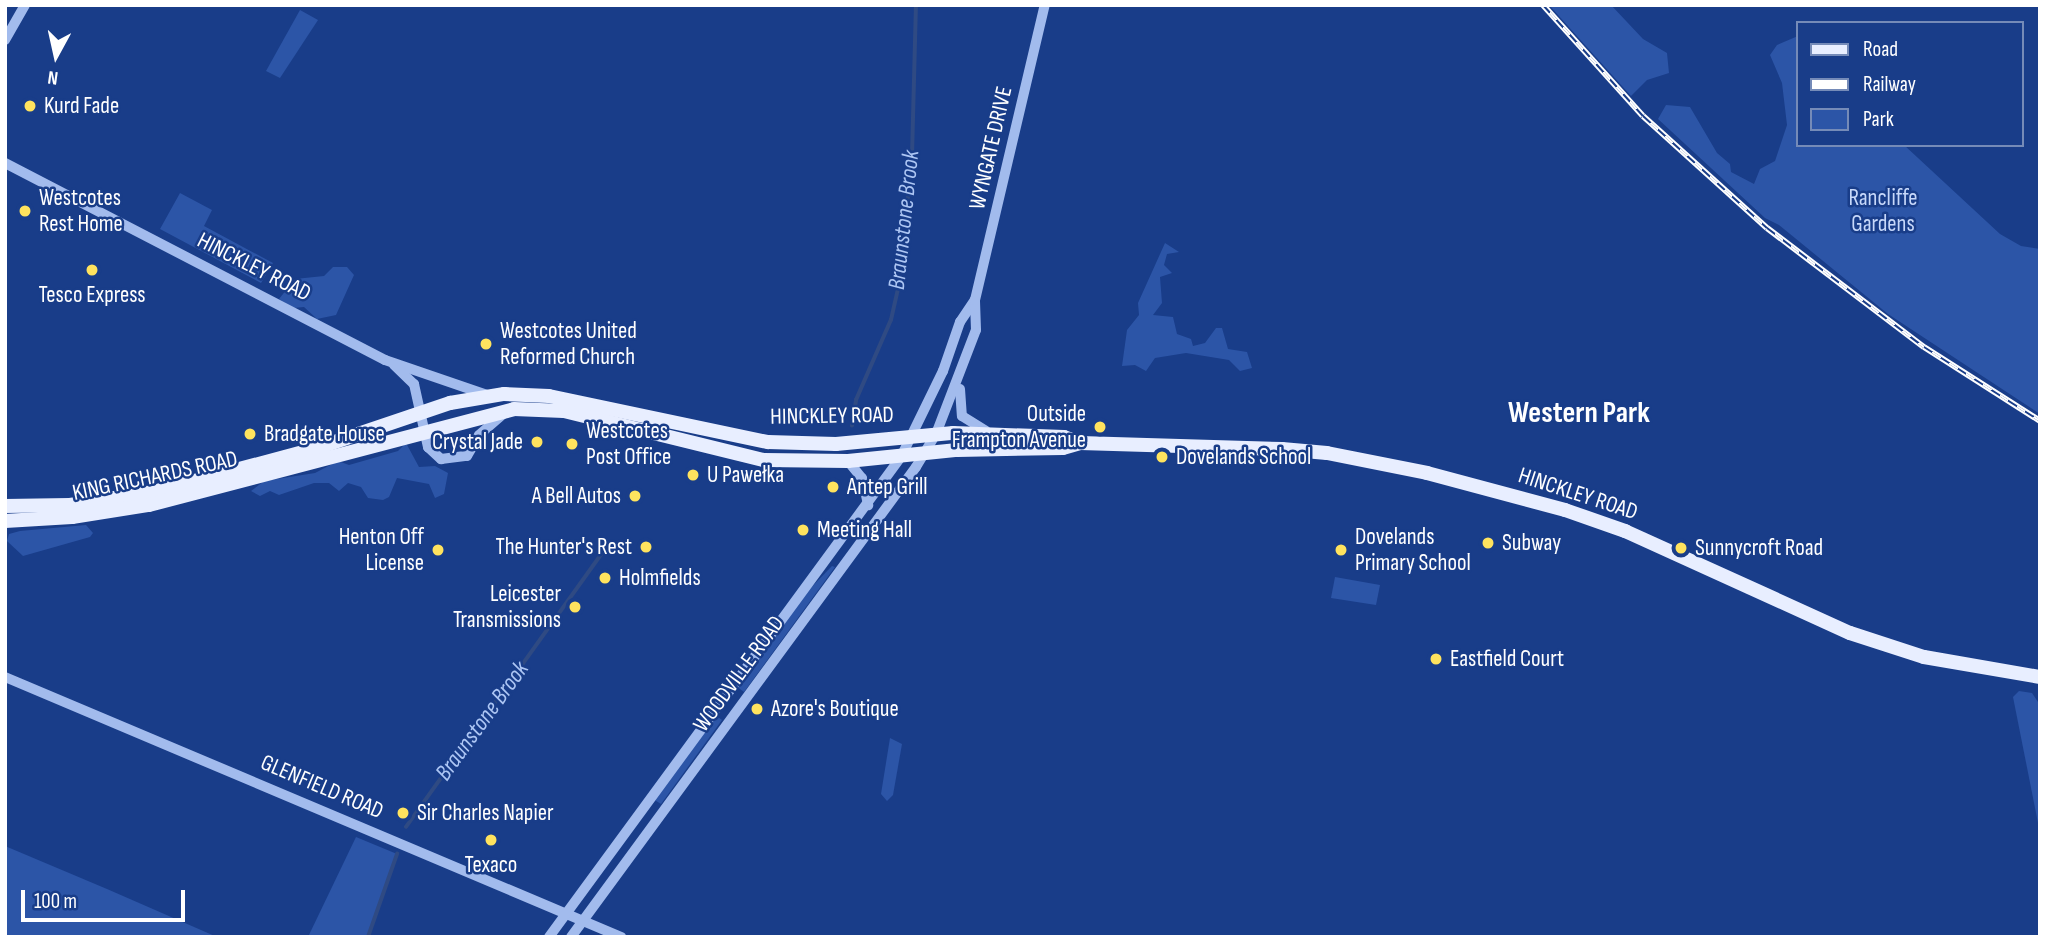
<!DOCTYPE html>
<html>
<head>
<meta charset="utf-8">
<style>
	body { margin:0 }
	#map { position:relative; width:2045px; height:942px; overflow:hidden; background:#193d89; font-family:"Sofia Sans Condensed",sans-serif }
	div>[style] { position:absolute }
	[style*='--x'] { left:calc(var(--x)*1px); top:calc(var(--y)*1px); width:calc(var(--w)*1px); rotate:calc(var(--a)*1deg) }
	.green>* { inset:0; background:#2c55a7 }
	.stream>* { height:3.5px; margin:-1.75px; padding:0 1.75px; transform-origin:1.75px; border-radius:1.75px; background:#2f4a83 }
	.minor>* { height:10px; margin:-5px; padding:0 5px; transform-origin:5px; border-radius:5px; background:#a2bbed }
	.major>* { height:14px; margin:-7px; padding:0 7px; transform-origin:7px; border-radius:7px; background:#e8eeff }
	.rail>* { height:6px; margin-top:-3px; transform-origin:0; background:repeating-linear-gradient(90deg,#193d89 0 10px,#fff 0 20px); box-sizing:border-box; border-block:2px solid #fff }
	.dots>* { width:19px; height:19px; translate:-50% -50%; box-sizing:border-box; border:4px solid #193d89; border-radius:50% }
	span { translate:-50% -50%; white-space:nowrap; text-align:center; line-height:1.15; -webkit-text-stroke:5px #193d89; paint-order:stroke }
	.poi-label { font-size:23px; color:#fff }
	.left { translate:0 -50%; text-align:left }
	.right { translate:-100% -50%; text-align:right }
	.street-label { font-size:23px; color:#fff }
	.park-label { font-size:23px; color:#c7d8fa }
	.water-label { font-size:24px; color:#adc6f4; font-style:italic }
	.district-label { font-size:30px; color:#fff; font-weight:700 }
	.frame { position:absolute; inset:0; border:7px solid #fff; pointer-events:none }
	.legend { position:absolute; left:1796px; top:21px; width:228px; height:126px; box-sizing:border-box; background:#193d89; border:2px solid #758bb8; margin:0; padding:9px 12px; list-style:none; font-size:21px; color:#fff }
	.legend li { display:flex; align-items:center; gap:14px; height:35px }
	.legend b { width:35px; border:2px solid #758bb8 }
	.north { position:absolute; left:21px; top:21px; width:70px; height:70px; -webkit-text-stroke:5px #193d89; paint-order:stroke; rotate:188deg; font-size:19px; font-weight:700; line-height:28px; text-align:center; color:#fff }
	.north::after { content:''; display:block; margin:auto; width:24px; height:32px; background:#fff; clip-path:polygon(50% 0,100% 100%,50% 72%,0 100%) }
	.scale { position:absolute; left:21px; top:890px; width:164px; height:32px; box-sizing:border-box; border:4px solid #fff; border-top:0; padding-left:9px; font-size:21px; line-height:24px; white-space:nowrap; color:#fff; -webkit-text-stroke:5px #193d89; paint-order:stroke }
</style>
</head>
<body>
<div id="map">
	<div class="green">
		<div style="clip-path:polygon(1549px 5px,1611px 5px,1643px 39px,1667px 53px,1669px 73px,1647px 80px,1631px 96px)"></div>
		<div style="clip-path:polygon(300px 10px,318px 20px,280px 78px,266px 71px)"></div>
		<div style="clip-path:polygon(1798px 36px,1798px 145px,1904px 145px,2000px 234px,2021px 246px,2040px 249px,2040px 414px,1888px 314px,1779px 225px,1765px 218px,1658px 119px,1666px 105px,1690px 107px,1717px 153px,1730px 164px,1731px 172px,1754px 184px,1760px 169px,1775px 161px,1787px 125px,1782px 83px,1770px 55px,1777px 45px)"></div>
		<div style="clip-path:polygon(180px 193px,212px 210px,204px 226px,273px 263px,261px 283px,160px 229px)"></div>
		<div style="clip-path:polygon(1165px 243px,1179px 252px,1167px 254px,1164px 265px,1172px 273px,1160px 277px,1162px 303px,1153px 315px,1173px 317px,1177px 334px,1191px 339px,1193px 346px,1205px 343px,1216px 328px,1222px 328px,1228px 349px,1247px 352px,1252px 368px,1240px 371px,1229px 360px,1186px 353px,1155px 358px,1146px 371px,1135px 365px,1122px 366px,1127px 330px,1139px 315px,1138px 303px)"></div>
		<div style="clip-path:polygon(333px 267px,347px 267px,354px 275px,336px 315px,317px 319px,304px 307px,293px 308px,279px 299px,295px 279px,324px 276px)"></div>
		<div style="clip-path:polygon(406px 443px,419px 467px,435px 466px,448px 473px,444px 494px,435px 498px,429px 484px,397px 478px,389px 497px,383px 500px,368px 498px,361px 487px,348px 483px,339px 491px,329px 483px,314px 483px,279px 495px,270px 491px,260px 496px,251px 491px,264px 481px,315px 473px,338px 461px,349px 465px,398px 451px)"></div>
		<div style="clip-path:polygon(86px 525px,93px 533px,90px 537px,23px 556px,7px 541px,9px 534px,20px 531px)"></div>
		<div style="clip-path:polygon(832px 566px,835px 567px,744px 692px,736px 686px,798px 601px)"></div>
		<div style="clip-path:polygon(1335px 577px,1380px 585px,1376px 605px,1331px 598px)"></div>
		<div style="clip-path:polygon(2019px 691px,2032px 693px,2040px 705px,2040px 833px,2013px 697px)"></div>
		<div style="clip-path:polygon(715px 715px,722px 720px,661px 804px,653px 799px)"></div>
		<div style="clip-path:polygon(890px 738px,902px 744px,893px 795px,887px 801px,881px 794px)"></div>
		<div style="clip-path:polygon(356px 837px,397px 854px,368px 937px,308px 937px)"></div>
		<div style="clip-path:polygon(5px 846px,107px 889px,217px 937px,5px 937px)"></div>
	</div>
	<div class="stream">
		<div style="--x:852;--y:426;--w:26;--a:-81"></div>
		<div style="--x:856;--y:400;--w:87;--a:-66.4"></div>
		<div style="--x:891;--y:320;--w:41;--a:-77.3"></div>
		<div style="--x:900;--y:280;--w:125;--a:-84.5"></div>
		<div style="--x:912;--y:156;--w:151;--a:-88.5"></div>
		<div style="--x:406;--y:827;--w:345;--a:-54.4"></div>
		<div style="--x:368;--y:937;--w:88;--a:-70.7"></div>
	</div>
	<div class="minor">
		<div style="--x:5;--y:40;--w:40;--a:-60.3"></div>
		<div style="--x:5;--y:163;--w:428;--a:27.4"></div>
		<div style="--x:385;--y:360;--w:108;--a:18.9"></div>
		<div style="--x:394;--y:365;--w:28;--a:44"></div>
		<div style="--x:414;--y:384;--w:65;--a:77.5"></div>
		<div style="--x:428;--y:447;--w:18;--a:43"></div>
		<div style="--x:441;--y:459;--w:26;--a:-7"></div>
		<div style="--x:467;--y:456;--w:24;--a:-60"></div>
		<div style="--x:479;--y:435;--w:32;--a:-41"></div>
		<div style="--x:960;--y:389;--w:27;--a:86"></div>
		<div style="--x:962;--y:416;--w:28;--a:32"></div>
		<div style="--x:848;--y:461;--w:22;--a:51"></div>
		<div style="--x:862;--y:478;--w:28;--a:77"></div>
		<div style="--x:5;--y:677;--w:669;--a:22.88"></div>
		<div style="--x:549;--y:937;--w:595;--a:-53.75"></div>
		<div style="--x:901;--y:457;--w:96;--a:-64"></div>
		<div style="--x:943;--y:371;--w:52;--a:-70.9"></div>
		<div style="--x:960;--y:322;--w:27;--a:-56"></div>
		<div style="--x:571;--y:937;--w:583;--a:-53.72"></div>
		<div style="--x:916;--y:467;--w:39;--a:-59"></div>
		<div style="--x:936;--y:434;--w:111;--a:-69"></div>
		<div style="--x:976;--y:330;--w:30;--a:-92"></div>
		<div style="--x:975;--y:300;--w:303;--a:-76.7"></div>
	</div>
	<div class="major">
		<div style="--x:5;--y:506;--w:65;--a:-0.9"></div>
		<div style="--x:70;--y:505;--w:84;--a:-8.9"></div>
		<div style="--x:153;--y:492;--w:163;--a:-14.9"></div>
		<div style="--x:311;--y:450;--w:147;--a:-18.7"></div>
		<div style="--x:450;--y:403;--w:55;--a:-9.5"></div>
		<div style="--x:504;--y:394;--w:45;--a:2.5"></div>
		<div style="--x:549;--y:396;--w:224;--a:11.9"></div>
		<div style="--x:768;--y:442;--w:68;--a:1.7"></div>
		<div style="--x:836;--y:444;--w:118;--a:-5.4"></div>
		<div style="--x:953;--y:433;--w:111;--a:2.1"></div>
		<div style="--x:1064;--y:437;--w:17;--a:21"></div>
		<div style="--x:5;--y:521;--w:67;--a:-3.4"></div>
		<div style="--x:72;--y:517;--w:78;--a:-8.9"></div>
		<div style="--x:149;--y:505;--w:377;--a:-14.7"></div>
		<div style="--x:514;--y:409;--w:50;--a:2.3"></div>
		<div style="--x:564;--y:411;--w:206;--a:13.8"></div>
		<div style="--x:764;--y:460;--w:84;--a:0.7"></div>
		<div style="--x:848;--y:461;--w:110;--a:-5.8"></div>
		<div style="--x:957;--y:450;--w:106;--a:-1.1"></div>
		<div style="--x:1063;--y:448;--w:18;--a:-16"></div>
		<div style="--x:1080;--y:443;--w:202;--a:1.7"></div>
		<div style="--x:1282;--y:449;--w:45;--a:5.1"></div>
		<div style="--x:1327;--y:453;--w:102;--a:11.3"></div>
		<div style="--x:1427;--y:473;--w:143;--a:15"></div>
		<div style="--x:1565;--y:510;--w:64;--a:19.3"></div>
		<div style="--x:1625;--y:531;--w:247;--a:24.4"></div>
		<div style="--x:1850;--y:633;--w:78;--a:18"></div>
		<div style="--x:1924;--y:657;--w:118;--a:9.8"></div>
	</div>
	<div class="rail">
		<div style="--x:1543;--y:5;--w:149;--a:48"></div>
		<div style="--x:1643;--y:116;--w:167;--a:42.1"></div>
		<div style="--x:1767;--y:228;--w:197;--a:37.2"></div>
		<div style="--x:1924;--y:347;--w:138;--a:32.5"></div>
	</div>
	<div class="dots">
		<div style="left:30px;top:106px;background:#ffe35e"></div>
		<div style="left:25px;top:211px;background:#ffe35e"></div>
		<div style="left:92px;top:270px;background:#ffe35e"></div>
		<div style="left:486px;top:344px;background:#ffe35e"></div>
		<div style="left:1100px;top:427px;background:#ffe35e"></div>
		<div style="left:250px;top:434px;background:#ffe35e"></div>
		<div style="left:537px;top:442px;background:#ffe35e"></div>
		<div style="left:572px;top:444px;background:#ffe35e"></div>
		<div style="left:1162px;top:457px;background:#ffe35e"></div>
		<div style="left:693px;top:475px;background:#ffe35e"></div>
		<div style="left:833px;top:487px;background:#ffe35e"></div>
		<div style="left:635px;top:496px;background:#ffe35e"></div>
		<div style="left:803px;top:530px;background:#ffe35e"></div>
		<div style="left:1488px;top:543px;background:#ffe35e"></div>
		<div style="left:646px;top:547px;background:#ffe35e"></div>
		<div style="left:1681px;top:548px;background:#ffe35e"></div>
		<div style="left:438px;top:550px;background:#ffe35e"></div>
		<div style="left:1341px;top:550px;background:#ffe35e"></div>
		<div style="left:605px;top:578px;background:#ffe35e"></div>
		<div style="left:575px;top:607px;background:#ffe35e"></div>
		<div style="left:1436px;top:659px;background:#ffe35e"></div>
		<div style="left:757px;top:709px;background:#ffe35e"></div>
		<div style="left:403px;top:813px;background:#ffe35e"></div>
		<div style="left:491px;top:840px;background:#ffe35e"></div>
	</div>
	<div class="poi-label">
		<span class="left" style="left:44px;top:106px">Kurd Fade</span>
		<span class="left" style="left:39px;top:211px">Westcotes<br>Rest Home</span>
		<span style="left:92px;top:295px">Tesco Express</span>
		<span class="left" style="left:500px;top:344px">Westcotes United<br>Reformed Church</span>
		<span class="right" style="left:1086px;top:427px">Outside<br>Frampton Avenue</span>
		<span class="left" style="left:586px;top:444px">Westcotes<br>Post Office</span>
		<span class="left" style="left:264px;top:434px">Bradgate House</span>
		<span class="right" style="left:523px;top:442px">Crystal Jade</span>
		<span class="left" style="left:1176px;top:457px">Dovelands School</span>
		<span class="left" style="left:707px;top:475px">U Pawełka</span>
		<span class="left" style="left:847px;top:487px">Antep Grill</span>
		<span class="right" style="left:621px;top:496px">A Bell Autos</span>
		<span class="left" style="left:817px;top:530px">Meeting Hall</span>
		<span class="right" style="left:424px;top:550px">Henton Off<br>License</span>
		<span class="left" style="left:1355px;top:550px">Dovelands<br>Primary School</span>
		<span class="left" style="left:1502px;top:543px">Subway</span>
		<span class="right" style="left:632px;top:547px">The Hunter's Rest</span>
		<span class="left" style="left:1695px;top:548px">Sunnycroft Road</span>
		<span class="left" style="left:619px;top:578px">Holmfields</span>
		<span class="right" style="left:561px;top:607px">Leicester<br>Transmissions</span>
		<span class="left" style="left:1450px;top:659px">Eastfield Court</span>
		<span class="left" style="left:771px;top:709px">Azore's Boutique</span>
		<span class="left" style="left:417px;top:813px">Sir Charles Napier</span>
		<span style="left:491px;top:865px">Texaco</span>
	</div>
	<div class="street-label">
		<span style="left:991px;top:148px;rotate:-77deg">WYNGATE DRIVE</span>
		<span style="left:254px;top:267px;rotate:27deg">HINCKLEY ROAD</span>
		<span style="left:832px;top:416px;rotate:-1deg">HINCKLEY ROAD</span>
		<span style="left:155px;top:476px;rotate:-12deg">KING RICHARDS ROAD</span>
		<span style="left:1578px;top:494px;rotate:18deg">HINCKLEY ROAD</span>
		<span style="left:739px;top:674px;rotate:-54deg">WOODVILLE ROAD</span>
		<span style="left:322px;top:787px;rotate:23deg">GLENFIELD ROAD</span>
	</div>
	<div class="park-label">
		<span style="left:1883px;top:211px">Rancliffe<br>Gardens</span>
	</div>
	<div class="water-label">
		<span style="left:904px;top:220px;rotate:-84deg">Braunstone Brook</span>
		<span style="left:482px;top:721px;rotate:-54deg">Braunstone Brook</span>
	</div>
	<div class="district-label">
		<span style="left:1579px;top:413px">Western Park</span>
	</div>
	<div class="frame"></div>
	<ul class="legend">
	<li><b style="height:9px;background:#e8eeff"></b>Road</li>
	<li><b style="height:9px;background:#fff"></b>Railway</li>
	<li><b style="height:19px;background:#2c55a7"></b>Park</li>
	</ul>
	<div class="north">N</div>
	<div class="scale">100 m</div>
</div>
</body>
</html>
